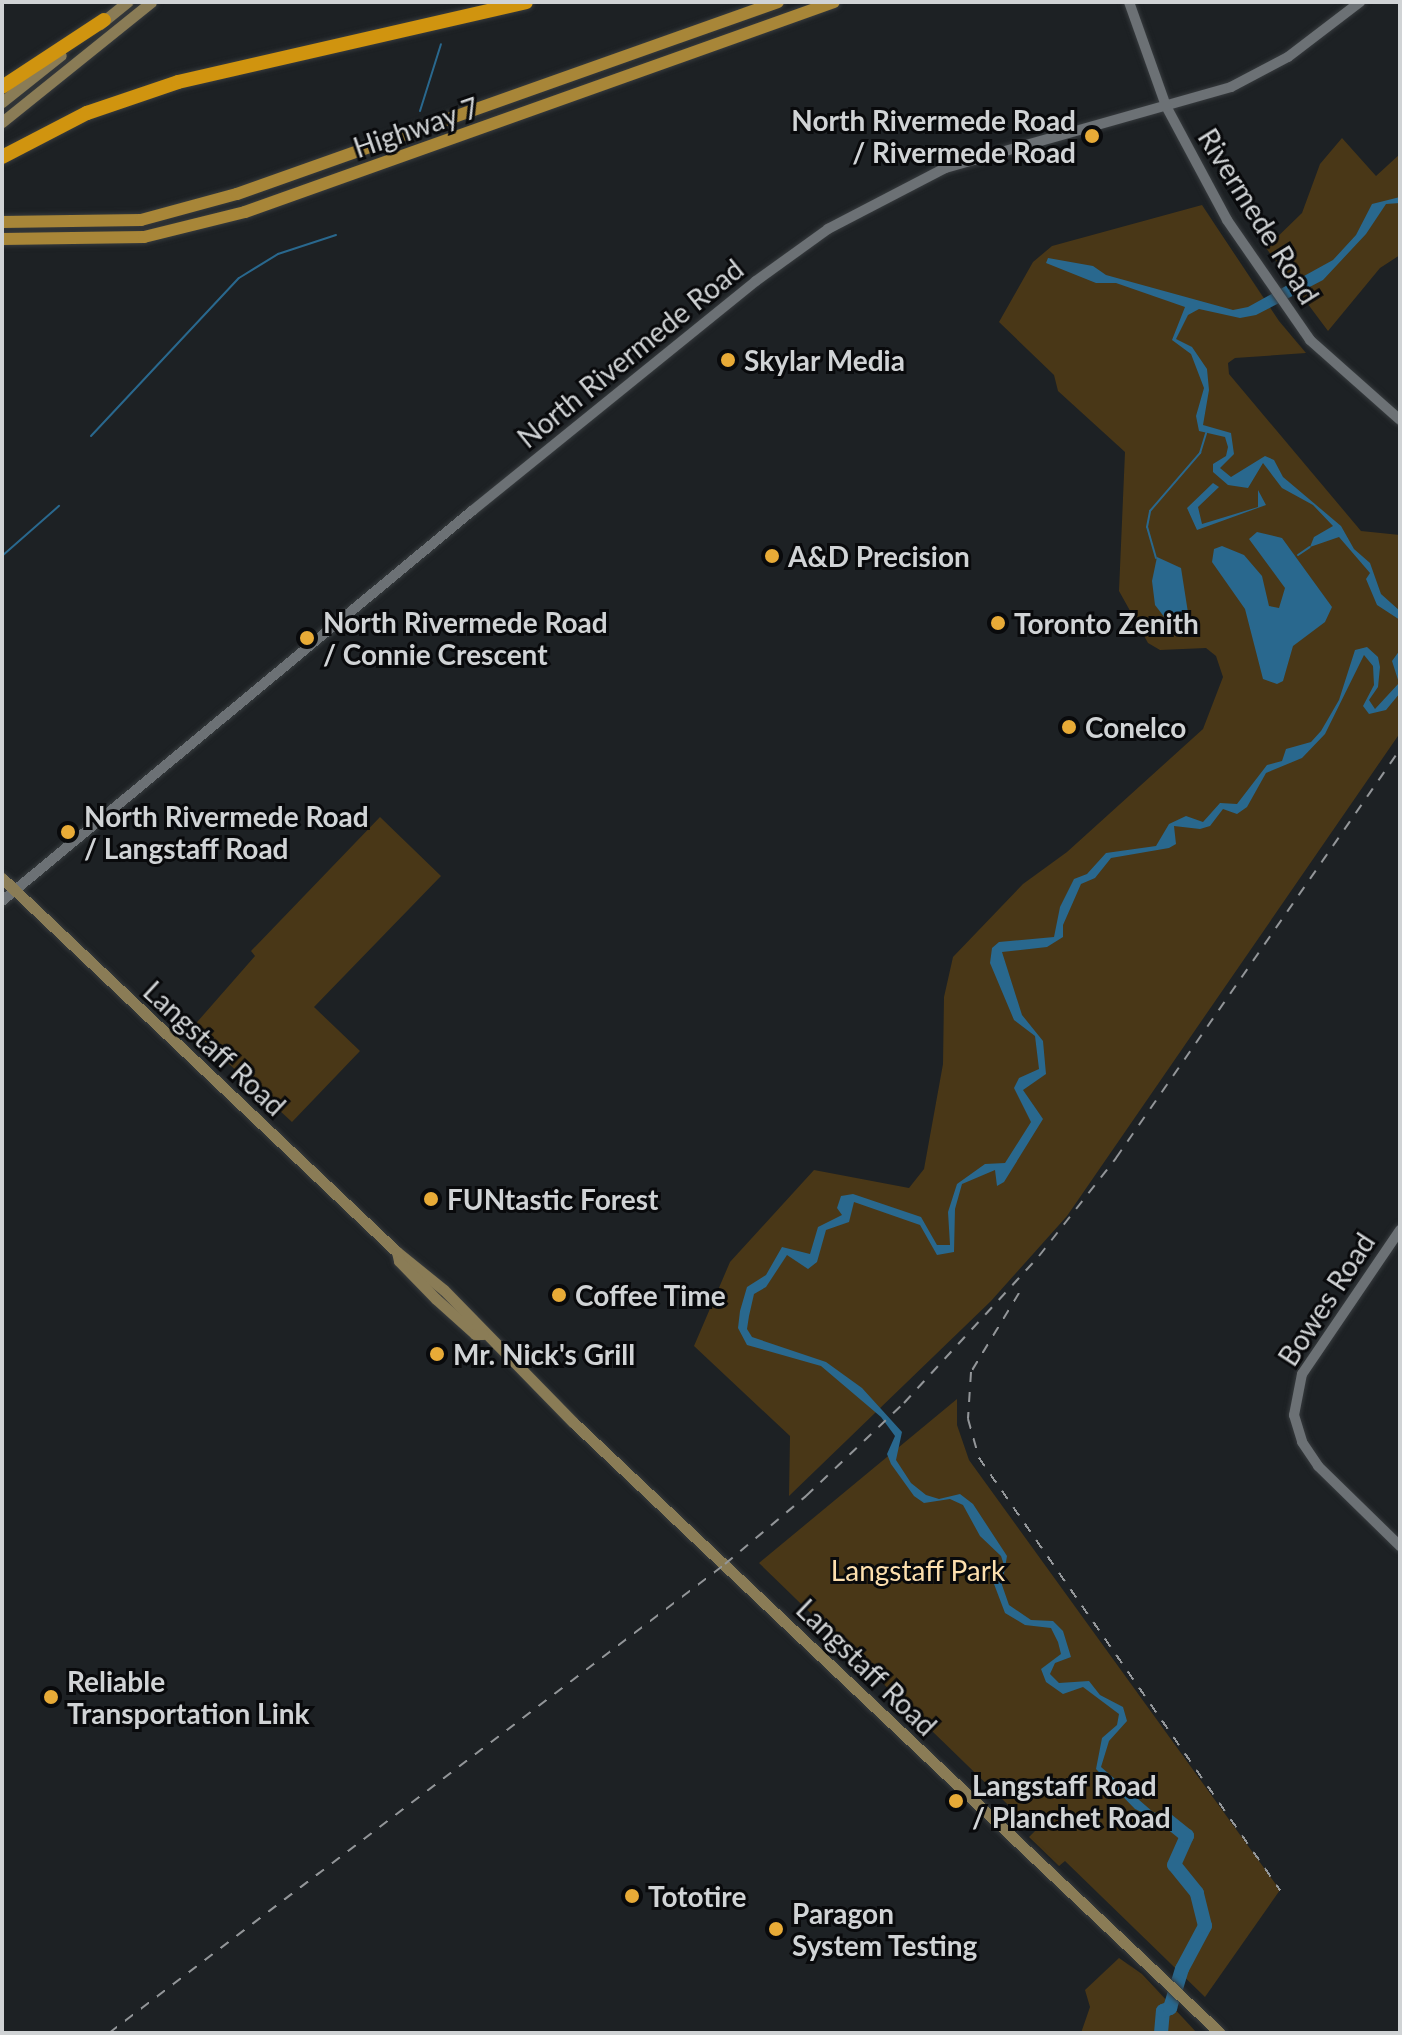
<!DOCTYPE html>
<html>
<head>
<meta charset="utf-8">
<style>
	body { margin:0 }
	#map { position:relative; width:1402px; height:2035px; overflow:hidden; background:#1d2124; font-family:Lato,sans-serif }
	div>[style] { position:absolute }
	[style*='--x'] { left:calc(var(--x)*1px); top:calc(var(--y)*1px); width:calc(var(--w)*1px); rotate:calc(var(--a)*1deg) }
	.green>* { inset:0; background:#493717 }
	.water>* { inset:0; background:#29688e }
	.stream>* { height:2px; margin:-1px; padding:0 1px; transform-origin:1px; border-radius:1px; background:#29688e }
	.river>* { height:14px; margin:-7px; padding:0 7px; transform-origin:7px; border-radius:7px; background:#29688e }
	.roads { filter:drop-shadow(0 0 2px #373b3e) drop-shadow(0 0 2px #373b3e) }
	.tertiary>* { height:10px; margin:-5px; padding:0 5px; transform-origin:5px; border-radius:5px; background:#6c7175 }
	.secondary>* { height:11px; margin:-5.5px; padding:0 5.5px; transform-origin:5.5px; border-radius:5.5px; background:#8a7c56 }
	.primary>* { height:12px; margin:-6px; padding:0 6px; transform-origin:6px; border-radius:6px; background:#a88638 }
	.motorway>* { height:14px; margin:-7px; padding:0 7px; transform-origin:7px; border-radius:7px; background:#d0940f }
	.rail>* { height:2px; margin-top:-1px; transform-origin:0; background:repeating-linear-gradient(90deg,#939699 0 10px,transparent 0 20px) }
	.dots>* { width:22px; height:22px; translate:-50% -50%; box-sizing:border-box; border:4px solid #090a0c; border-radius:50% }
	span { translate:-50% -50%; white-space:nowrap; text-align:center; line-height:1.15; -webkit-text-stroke:6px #090a0c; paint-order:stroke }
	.poi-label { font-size:28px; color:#d0d3d5; font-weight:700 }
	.right { translate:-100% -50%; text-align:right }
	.left { translate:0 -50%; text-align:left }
	.street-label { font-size:28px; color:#d0d3d5 }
	.park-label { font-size:28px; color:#fddfae }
	.frame { position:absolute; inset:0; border:4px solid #d0d3d5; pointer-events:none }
</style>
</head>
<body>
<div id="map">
	<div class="green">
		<div style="clip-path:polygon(1342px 138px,1376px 176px,1400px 154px,1400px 255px,1380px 268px,1328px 331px,1266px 248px,1302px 213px,1320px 164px)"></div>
		<div style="clip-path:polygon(1202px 205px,1279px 321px,1306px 353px,1235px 358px,1228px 363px,1229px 374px,1361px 531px,1400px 535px,1400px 733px,1067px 1216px,991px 1301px,789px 1496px,790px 1436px,694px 1346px,730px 1262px,814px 1170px,909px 1188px,924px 1169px,943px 1064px,944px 997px,953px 957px,1023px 884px,1067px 852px,1203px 729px,1223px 677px,1216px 656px,1206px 648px,1160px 650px,1148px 643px,1119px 591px,1125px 452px,1058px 391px,1054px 375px,999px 322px,1033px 262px,1052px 246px)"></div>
		<div style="clip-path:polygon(380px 817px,441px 876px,314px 1007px,360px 1051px,292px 1122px,191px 1029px,255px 956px,251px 951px)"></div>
		<div style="clip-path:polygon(957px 1399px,957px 1425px,969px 1460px,1280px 1890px,1205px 1997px,1065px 1861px,1059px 1866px,1029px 1837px,1035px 1831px,759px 1563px)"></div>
		<div style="clip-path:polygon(1119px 1958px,1142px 1974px,1197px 2033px,1081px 2033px,1090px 2007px,1085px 1990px)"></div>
	</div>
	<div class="water">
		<div style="clip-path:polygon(1400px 197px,1400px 203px,1386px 204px,1366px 234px,1323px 280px,1256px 315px,1240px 318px,1199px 309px,1188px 315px,1176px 339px,1192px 347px,1207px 369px,1209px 390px,1203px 425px,1231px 433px,1234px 454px,1220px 468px,1231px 477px,1265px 456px,1274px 460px,1283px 477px,1341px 526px,1354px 549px,1370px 563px,1381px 594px,1400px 611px,1400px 620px,1377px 605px,1366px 579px,1370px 573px,1339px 537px,1310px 547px,1314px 537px,1333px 526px,1313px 505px,1282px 488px,1263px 463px,1248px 488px,1228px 485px,1213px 472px,1213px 464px,1226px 456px,1228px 447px,1225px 437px,1199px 431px,1196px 416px,1204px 388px,1191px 354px,1172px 340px,1185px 307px,1116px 283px,1096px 283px,1046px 263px,1048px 258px,1093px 266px,1106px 275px,1233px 310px,1248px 307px,1333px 260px,1356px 235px,1372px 204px)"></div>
		<div style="clip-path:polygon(1213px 483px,1219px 487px,1198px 507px,1202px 524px,1258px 507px,1258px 490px,1266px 505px,1197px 530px,1187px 508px)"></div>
		<div style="clip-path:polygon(1257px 532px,1282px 538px,1332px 607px,1325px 622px,1293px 646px,1283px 681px,1277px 684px,1263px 679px,1245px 609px,1212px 562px,1214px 549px,1222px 546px,1244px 555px,1262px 576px,1269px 606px,1279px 608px,1285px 588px,1249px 539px)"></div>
		<div style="clip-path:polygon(1157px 557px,1181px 568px,1189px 619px,1165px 618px,1155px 605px,1152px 581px)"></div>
		<div style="clip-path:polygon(1367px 647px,1378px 657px,1380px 667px,1378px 687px,1369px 700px,1375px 709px,1399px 683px,1392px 661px,1400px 650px,1400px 693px,1386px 710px,1369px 714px,1363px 706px,1374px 685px,1373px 666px,1364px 655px,1325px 734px,1302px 758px,1266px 773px,1247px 807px,1237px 814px,1223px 809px,1210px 826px,1200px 829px,1174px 826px,1176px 844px,1169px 848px,1111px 858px,1095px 878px,1081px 884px,1063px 925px,1063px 937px,1047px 947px,1002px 952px,1022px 1015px,1043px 1041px,1046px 1074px,1023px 1090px,1043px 1119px,1004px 1182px,997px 1186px,995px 1170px,962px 1184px,955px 1209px,954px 1252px,937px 1255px,920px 1225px,854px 1202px,849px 1222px,826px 1230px,817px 1262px,808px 1269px,787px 1255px,766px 1287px,754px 1294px,749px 1316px,747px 1329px,752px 1337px,826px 1362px,862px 1388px,902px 1432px,896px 1460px,911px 1483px,926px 1495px,939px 1499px,960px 1494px,973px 1504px,1007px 1556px,1002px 1585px,1009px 1605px,1031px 1620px,1053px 1621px,1063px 1631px,1071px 1657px,1055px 1663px,1050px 1674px,1059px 1683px,1089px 1681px,1100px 1695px,1123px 1707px,1127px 1721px,1109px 1741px,1101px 1767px,1153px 1812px,1177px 1820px,1180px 1830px,1135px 1809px,1096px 1769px,1102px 1738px,1117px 1725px,1119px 1714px,1083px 1687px,1063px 1694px,1046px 1682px,1041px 1669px,1061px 1654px,1058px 1642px,1051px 1628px,1025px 1625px,1005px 1613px,994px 1584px,1004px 1565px,1001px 1556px,980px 1536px,963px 1505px,950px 1499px,924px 1503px,914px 1496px,891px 1464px,887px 1454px,895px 1436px,881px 1417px,821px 1366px,747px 1345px,738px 1328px,740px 1311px,747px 1287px,766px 1275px,782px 1247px,810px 1254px,818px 1227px,842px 1215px,837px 1208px,841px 1196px,853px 1194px,921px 1217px,937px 1245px,950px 1245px,948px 1212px,957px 1184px,985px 1164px,1005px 1163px,1031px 1122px,1014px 1088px,1019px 1078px,1039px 1069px,1035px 1036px,1014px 1020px,990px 963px,992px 948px,999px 942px,1054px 937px,1060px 907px,1074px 879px,1087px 874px,1106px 853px,1156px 846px,1169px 824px,1186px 816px,1203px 822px,1220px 803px,1237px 804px,1267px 765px,1282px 761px,1286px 749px,1311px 742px,1321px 731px,1339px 700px,1355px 650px)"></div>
	</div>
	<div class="stream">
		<div style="--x:420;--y:111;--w:70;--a:-72.6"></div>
		<div style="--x:91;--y:436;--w:216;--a:-46.9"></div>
		<div style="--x:239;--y:278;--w:46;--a:-31.6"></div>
		<div style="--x:278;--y:254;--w:61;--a:-18.1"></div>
		<div style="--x:1298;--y:555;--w:14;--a:-34"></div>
		<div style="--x:2;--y:556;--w:76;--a:-41.3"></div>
		<div style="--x:1156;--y:558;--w:32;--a:-106"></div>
		<div style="--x:1147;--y:527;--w:16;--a:-79"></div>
		<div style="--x:1150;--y:511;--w:77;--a:-49.2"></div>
		<div style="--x:1200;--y:453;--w:21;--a:-73"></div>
	</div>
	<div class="river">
		<div style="--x:1161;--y:2033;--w:22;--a:-85"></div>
		<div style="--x:1163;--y:2011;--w:8;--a:-23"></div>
		<div style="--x:1170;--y:2008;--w:41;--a:-72.9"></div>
		<div style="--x:1182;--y:1969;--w:49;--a:-61.9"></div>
		<div style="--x:1205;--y:1926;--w:34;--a:-104"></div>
		<div style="--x:1197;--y:1893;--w:36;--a:-129"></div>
		<div style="--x:1174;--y:1865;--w:32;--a:-66"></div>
		<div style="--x:1187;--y:1836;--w:26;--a:-141"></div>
	</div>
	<div class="roads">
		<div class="tertiary">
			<div style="--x:1129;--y:2;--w:110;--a:70.4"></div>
			<div style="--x:1166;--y:106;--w:129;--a:61.8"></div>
			<div style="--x:1227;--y:220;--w:146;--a:55.3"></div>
			<div style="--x:1310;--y:340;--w:120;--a:41.6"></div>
			<div style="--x:2;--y:901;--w:611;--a:-39.69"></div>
			<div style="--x:472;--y:511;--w:365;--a:-39"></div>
			<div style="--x:756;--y:281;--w:89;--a:-35.8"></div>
			<div style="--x:828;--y:229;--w:132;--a:-27.5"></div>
			<div style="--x:945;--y:168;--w:297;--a:-15.8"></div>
			<div style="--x:1231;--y:87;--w:64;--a:-27.8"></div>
			<div style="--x:1288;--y:57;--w:91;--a:-37.4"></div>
			<div style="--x:1400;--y:1230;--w:174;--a:124.2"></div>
			<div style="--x:1302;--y:1374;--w:42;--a:101"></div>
			<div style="--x:1294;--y:1415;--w:28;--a:73"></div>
			<div style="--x:1302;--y:1442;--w:29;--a:56"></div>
			<div style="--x:1318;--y:1466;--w:115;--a:44.3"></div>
		</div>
		<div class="secondary">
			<div style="--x:100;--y:24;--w:35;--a:-39"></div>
			<div style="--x:2;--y:102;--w:75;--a:-38.5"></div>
			<div style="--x:2;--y:122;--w:191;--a:-38.8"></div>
			<div style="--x:2;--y:878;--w:544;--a:43.44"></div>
			<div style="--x:397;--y:1252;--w:60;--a:39"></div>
			<div style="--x:444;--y:1290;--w:185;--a:45.7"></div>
			<div style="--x:573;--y:1422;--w:890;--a:43.36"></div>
			<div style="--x:397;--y:1252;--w:9;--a:77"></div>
			<div style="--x:399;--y:1261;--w:53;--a:45.8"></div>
			<div style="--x:436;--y:1299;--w:52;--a:41.9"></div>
			<div style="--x:475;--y:1334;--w:8;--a:0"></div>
		</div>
		<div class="primary">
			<div style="--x:2;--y:222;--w:139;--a:-0.8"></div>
			<div style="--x:141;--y:220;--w:99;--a:-15.2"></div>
			<div style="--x:237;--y:194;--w:574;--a:-19.54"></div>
			<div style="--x:2;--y:239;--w:142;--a:-0.8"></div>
			<div style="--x:144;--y:237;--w:104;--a:-13.9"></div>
			<div style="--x:245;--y:212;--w:625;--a:-19.62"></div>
		</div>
		<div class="motorway">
			<div style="--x:2;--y:87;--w:122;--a:-33.3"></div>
			<div style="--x:2;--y:157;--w:96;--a:-27.4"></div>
			<div style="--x:87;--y:113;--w:96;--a:-18.8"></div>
			<div style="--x:178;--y:82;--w:357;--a:-12.9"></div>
		</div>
	</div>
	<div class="rail">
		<div style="--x:1019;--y:1293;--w:92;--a:121.3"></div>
		<div style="--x:971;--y:1372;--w:47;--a:93.7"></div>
		<div style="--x:968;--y:1419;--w:41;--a:74.2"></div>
		<div style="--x:979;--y:1458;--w:527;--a:55.13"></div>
		<div style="--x:109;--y:2033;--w:774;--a:-37.28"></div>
		<div style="--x:725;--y:1564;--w:106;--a:-40"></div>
		<div style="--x:806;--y:1496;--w:135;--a:-43.5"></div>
		<div style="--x:904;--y:1403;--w:200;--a:-47.4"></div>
		<div style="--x:1039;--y:1256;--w:125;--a:-51.8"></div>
		<div style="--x:1116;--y:1158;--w:497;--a:-55.2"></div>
	</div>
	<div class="dots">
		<div style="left:1092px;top:136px;background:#e8ab37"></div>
		<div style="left:728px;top:360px;background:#e8ab37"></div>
		<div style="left:772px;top:556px;background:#e8ab37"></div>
		<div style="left:998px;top:623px;background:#e8ab37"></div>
		<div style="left:307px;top:638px;background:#e8ab37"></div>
		<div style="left:1069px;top:727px;background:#e8ab37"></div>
		<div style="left:68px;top:832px;background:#e8ab37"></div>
		<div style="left:431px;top:1199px;background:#e8ab37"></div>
		<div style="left:559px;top:1295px;background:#e8ab37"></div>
		<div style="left:437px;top:1354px;background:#e8ab37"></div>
		<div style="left:51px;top:1697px;background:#e8ab37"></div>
		<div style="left:956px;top:1801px;background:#e8ab37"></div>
		<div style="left:632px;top:1896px;background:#e8ab37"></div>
		<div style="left:776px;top:1929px;background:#e8ab37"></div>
	</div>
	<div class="poi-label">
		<span class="right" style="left:1076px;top:136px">North Rivermede Road<br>/ Rivermede Road</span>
		<span class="left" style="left:744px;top:360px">Skylar Media</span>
		<span class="left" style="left:788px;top:556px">A&amp;D Precision</span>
		<span class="left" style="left:323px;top:638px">North Rivermede Road<br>/ Connie Crescent</span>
		<span class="left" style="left:1014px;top:623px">Toronto Zenith</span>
		<span class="left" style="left:1085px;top:727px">Conelco</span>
		<span class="left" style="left:84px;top:832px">North Rivermede Road<br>/ Langstaff Road</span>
		<span class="left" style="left:447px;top:1199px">FUNtastic Forest</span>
		<span class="left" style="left:575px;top:1295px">Coffee Time</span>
		<span class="left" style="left:453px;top:1354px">Mr. Nick's Grill</span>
		<span class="left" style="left:67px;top:1697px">Reliable<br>Transportation Link</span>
		<span class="left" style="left:972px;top:1801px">Langstaff Road<br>/ Planchet Road</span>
		<span class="left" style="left:648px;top:1896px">Tototire</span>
		<span class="left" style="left:792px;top:1929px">Paragon<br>System Testing</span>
	</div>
	<div class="street-label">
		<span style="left:416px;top:127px;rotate:-19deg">Highway 7</span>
		<span style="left:1259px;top:216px;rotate:58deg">Rivermede Road</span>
		<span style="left:630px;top:353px;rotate:-39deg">North Rivermede Road</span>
		<span style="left:215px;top:1048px;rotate:43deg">Langstaff Road</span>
		<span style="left:1326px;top:1299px;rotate:-57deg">Bowes Road</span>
		<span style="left:867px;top:1667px;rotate:44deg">Langstaff Road</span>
	</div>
	<div class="park-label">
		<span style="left:918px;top:1570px">Langstaff Park</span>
	</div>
	<div class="frame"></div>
</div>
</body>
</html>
